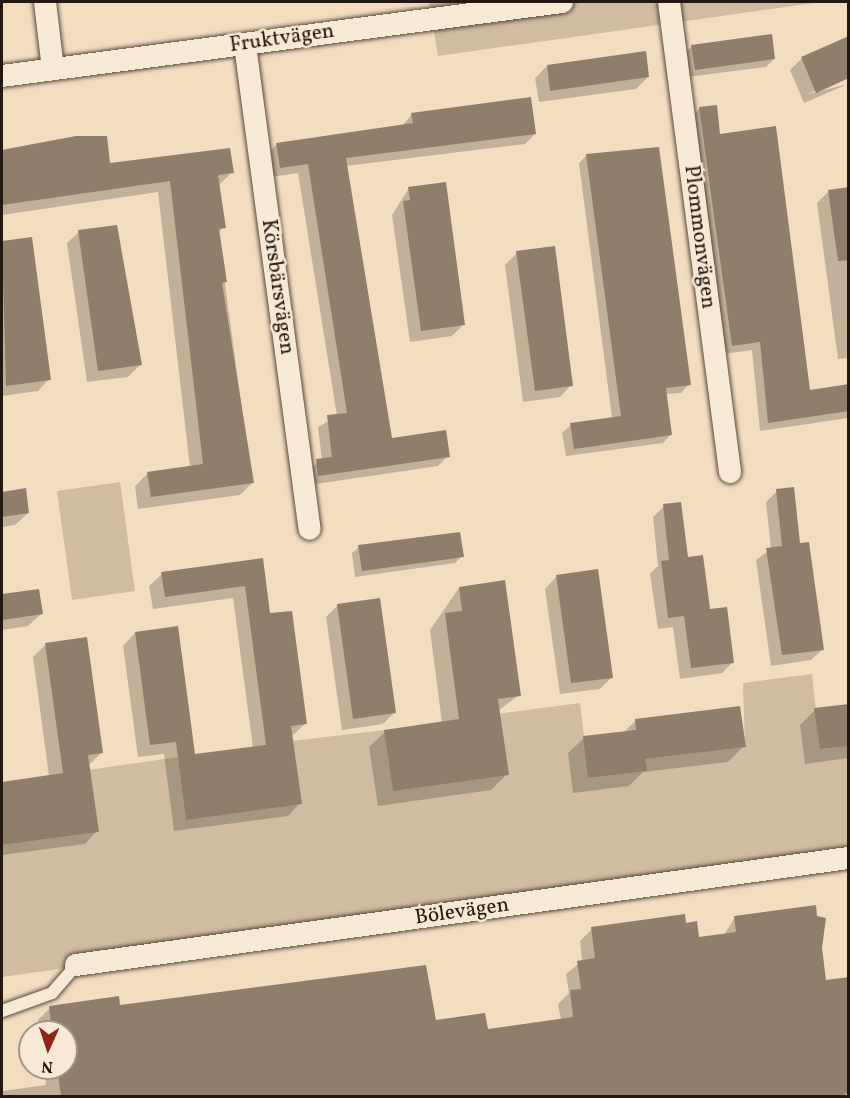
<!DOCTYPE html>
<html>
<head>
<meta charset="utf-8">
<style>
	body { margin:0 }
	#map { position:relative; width:850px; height:1098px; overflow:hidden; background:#f4ddbf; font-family:Vollkorn,serif }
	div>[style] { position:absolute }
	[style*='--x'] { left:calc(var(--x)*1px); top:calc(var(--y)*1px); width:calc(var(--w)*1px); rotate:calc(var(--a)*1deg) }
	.green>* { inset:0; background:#d1bca1 }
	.shadow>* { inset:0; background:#0003 }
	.building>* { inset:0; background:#907e6b }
	.roads { filter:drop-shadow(0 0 2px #58493c) drop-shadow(0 0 2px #58493c) }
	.lane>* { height:12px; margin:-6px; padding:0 6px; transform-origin:6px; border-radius:6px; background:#f8e9d5 }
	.street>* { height:22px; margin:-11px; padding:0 11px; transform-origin:11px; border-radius:11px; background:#f8e9d5 }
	span { translate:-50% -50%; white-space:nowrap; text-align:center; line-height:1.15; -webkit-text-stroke:5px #f8e9d5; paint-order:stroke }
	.street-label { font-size:21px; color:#241810 }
	.frame { position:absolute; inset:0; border:3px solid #241810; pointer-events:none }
	.north { position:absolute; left:18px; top:1020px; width:60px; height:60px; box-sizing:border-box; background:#f8e9d5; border:2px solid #a39586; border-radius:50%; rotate:183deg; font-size:16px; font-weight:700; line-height:24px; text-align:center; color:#241810 }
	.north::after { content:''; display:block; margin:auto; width:21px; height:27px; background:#8f2418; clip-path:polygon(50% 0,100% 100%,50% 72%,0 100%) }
</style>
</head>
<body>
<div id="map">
	<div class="green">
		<div style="clip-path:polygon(429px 2px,821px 2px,438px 56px)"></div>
		<div style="clip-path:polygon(120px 482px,135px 591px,72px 600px,57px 491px)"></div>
		<div style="clip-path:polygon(812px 674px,820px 749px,848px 746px,848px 858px,2px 977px,2px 845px,99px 832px,88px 770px,178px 757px,186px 819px,291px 741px,385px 730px,393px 791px,497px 714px,580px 703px,589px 778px,646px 771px,645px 759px,745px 747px,743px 683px)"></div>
	</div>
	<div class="shadow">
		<div style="clip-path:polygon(848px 38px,848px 76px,808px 94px,848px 84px,804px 103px,790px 70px,801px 59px)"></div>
		<div style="clip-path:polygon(692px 46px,774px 59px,766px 67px,687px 77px,684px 54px)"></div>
		<div style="clip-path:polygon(547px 66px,648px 77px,636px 89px,539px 102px,535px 78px)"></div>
		<div style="clip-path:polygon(700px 108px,719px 135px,809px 392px,848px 386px,848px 418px,760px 431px,752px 350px,723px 354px,691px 117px)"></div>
		<div style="clip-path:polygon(412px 114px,535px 134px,525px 144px,346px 166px,391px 440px,448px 456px,438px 466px,309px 485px,307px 471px,322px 460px,318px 427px,337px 416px,298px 173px,270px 177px,267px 154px,277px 144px,402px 126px)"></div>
		<div style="clip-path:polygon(60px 139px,109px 165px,232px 172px,219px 185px,224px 227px,218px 233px,252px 483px,240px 495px,138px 509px,135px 486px,148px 473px,190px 467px,158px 192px,2px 215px,2px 150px)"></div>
		<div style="clip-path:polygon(587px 155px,689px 384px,681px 393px,665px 394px,671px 434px,663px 443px,566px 456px,562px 433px,571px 425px,612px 418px,579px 163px)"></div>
		<div style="clip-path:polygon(409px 188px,464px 324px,452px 336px,410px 342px,392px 215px)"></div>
		<div style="clip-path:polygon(848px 189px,848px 358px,838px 359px,817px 203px,829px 191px)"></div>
		<div style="clip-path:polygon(79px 232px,140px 365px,128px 377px,87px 382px,67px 243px)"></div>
		<div style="clip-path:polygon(31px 238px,49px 379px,38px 391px,2px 396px,2px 242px)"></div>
		<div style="clip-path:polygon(517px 253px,571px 385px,560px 397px,523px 402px,505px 265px)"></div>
		<div style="clip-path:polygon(25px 490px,28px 513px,15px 525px,2px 527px,2px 493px)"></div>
		<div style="clip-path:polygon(777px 491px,799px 545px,823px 649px,811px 660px,771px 666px,756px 560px,771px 549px,766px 502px)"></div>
		<div style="clip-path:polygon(664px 506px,733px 662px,722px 673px,680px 679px,673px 627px,658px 629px,650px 574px,658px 566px,653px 517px)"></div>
		<div style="clip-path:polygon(359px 547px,462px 556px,455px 563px,355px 577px,352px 553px)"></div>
		<div style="clip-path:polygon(262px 560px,269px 615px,305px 724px,292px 736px,300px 803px,288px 816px,174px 831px,164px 754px,138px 757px,123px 646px,135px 633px,194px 756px,253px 748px,233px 598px,153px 609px,149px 586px,162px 574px)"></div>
		<div style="clip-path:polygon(556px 577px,612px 677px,600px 689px,560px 694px,545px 589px)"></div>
		<div style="clip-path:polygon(459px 588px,519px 695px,498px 711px,507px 774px,491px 790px,378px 806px,369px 747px,385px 732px,442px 723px,430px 630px)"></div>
		<div style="clip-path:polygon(38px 590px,41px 614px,28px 626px,2px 630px,2px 595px)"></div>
		<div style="clip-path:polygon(338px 605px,395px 712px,383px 724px,342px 730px,326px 617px)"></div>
		<div style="clip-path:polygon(45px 645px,102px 752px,89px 765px,97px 831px,85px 844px,2px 855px,2px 783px,49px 776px,33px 657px)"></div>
		<div style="clip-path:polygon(848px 705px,848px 758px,805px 764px,800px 725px,815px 710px)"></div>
		<div style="clip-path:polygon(636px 720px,744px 746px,728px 762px,643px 772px,629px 786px,573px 793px,568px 753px,584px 738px,623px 733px)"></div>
		<div style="clip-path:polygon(735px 917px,820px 948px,825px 982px,848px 979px,848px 1096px,2px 1096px,2px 1091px,46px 1085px,44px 1068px,66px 1068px,66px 1032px,40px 1032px,38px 1020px,50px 1008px,434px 1022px,487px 1030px,561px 1020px,558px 1004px,569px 993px,566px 974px,582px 961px,580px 941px,592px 929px,685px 924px,698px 939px,724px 935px)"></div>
	</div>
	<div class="building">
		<div style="clip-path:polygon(772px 34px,775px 59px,695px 70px,691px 45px)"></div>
		<div style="clip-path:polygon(849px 36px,849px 78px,816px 93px,801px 57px)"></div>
		<div style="clip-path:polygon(646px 51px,649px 77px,550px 91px,547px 65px)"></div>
		<div style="clip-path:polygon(531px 97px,536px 134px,346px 158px,392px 438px,446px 430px,450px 457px,318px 476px,316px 459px,332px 457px,327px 415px,347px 413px,308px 164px,280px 168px,276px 143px,413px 123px,411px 113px)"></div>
		<div style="clip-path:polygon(717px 105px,720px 134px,776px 126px,810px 390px,849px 384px,849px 411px,768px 423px,760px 342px,732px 346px,699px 107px)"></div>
		<div style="clip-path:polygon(76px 136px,107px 136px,110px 163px,230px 148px,234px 173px,218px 175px,226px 228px,219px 229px,227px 282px,222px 283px,254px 483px,151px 497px,147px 472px,203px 464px,170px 181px,2px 205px,2px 150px)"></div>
		<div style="clip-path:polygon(659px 147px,691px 385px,666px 388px,672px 435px,574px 449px,570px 423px,621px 416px,586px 154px)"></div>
		<div style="clip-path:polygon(446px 182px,465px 325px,421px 331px,403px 201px,410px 200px,408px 187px)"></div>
		<div style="clip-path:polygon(849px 187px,849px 260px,838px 261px,828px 190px)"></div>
		<div style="clip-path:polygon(117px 225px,142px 365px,98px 371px,78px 230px)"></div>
		<div style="clip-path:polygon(32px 237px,51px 380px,6px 386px,2px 241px)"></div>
		<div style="clip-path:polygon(555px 246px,573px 386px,535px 391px,516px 251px)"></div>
		<div style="clip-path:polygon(794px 487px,800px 543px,809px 542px,824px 650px,782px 655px,766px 548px,782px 546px,776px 489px)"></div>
		<div style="clip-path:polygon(26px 488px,29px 513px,2px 517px,2px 492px)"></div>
		<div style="clip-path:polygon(681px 502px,688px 557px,703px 555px,710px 609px,727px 607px,734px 663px,691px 668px,684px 616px,668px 618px,661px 561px,669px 560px,663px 504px)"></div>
		<div style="clip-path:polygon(460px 532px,464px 557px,362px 571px,358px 545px)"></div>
		<div style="clip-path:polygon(263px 558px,270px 613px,292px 611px,307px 724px,291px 726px,302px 804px,186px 820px,176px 742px,150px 745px,135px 632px,178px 626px,195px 754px,266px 745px,245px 586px,165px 597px,161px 572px)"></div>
		<div style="clip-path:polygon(598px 569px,613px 678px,571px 683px,556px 575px)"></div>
		<div style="clip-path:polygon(505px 580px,521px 696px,498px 699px,509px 775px,393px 791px,384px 730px,459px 719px,445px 613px,462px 611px,459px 587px)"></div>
		<div style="clip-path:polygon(39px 589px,43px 614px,2px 620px,2px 594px)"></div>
		<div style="clip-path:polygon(380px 598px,396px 713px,353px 719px,337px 604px)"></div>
		<div style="clip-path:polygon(87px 637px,103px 753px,88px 755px,99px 832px,2px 845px,2px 782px,63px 773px,45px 643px)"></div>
		<div style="clip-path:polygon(849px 704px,849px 746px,820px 749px,814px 708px)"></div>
		<div style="clip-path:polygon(740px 706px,746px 747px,645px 759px,647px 771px,588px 778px,583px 736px,636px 730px,635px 719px)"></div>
		<div style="clip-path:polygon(816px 905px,817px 916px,826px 918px,822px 948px,826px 980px,849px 977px,849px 1091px,843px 1096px,61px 1096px,57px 1068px,66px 1068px,66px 1032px,52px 1032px,49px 1006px,119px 996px,120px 1005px,426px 965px,436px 1020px,485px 1013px,488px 1029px,573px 1017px,570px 990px,581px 989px,577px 961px,595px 958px,591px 927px,685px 914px,686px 923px,697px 921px,699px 937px,736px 932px,734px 916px)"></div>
	</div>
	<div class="roads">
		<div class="lane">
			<div style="--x:2;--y:1011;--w:53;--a:-19.8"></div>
			<div style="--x:52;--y:993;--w:37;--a:-49"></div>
		</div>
		<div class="street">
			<div style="--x:45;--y:2;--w:67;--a:83.2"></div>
			<div style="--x:669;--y:2;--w:474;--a:82.6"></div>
			<div style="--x:245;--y:45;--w:488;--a:82.4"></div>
			<div style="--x:2;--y:76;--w:565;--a:-7.53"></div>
			<div style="--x:76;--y:965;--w:779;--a:-7.89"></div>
		</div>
	</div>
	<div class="street-label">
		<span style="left:282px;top:39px;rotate:-8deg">Fruktvägen</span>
		<span style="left:699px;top:237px;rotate:83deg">Plommonvägen</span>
		<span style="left:277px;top:287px;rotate:82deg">Körsbärsvägen</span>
		<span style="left:462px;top:912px;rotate:-8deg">Bölevägen</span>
	</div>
	<div class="frame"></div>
	<div class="north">N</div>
</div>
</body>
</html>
